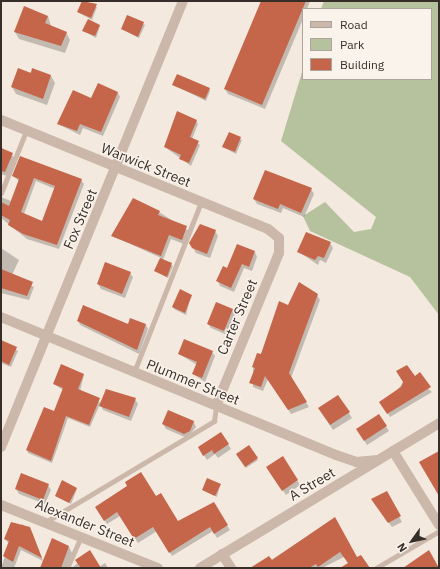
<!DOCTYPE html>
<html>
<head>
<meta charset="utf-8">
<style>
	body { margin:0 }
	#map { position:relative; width:440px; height:569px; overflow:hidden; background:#f3e9de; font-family:"IBM Plex Sans",sans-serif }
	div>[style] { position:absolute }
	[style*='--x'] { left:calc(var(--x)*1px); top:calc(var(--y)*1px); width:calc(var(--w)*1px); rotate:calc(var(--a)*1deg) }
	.green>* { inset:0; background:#b6c29e }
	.shadow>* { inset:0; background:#0003 }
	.building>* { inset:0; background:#c5664a }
	.service>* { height:5px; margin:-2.5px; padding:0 2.5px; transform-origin:2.5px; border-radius:2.5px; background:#cbb8aa }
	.minor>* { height:10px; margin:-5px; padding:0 5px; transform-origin:5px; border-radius:5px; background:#cbb8aa }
	.tertiary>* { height:10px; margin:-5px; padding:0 5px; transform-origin:5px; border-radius:5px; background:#cbb8aa }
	span { translate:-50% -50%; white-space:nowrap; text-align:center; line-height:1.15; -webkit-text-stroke:3px #faf3eb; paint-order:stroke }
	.street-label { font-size:14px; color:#382e29 }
	.frame { position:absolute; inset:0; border:2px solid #382e29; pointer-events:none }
	.legend { position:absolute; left:302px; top:8px; width:130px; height:72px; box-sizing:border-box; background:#faf3eb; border:1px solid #aca49d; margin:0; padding:5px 7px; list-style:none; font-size:12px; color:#382e29 }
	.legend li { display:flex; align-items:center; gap:8px; height:20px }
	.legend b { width:20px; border:1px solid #aca49d }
	.north { position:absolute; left:392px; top:521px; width:40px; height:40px; -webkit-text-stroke:3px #faf3eb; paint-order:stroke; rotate:237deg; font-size:11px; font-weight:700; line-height:16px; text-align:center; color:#382e29 }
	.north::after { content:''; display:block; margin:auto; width:14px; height:18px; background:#382e29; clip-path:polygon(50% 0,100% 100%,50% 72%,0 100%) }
</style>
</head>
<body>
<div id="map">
	<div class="green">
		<div style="clip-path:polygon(324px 1px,439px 1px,439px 315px,410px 277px,310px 231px,303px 216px,325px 202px,354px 232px,371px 229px,376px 217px,281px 141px,303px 69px,303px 79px,431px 79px,431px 9px,321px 9px)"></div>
	</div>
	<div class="shadow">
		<div style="clip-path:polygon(83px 1px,97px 7px,92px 20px,78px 12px)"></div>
		<div style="clip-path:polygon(262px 1px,310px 1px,307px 9px,303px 9px,303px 19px,265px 109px,228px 94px,225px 89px)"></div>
		<div style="clip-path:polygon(48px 16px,51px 26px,66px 32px,70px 40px,65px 53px,19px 39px,15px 32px)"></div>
		<div style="clip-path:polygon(127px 16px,145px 25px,139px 38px,122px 29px)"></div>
		<div style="clip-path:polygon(100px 26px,96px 38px,84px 31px)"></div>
		<div style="clip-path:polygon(33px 70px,51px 76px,55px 83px,47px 105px,16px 94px,12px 87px)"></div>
		<div style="clip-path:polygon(174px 85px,209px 89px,210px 91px,206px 101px)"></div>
		<div style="clip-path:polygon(118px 93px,120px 97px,103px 136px,83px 128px,80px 135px,58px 124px,92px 99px)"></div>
		<div style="clip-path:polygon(196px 120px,198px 124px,192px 139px,200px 145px,191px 166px,165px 147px)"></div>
		<div style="clip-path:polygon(229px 133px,242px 140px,236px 154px,223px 147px)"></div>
		<div style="clip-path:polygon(1px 147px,15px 158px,7px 176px,1px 174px)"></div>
		<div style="clip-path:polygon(evenodd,13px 176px,81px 180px,84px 184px,59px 249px,27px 239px,1px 218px,1px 197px,11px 201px,19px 181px,13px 176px,36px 181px,55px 189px,42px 222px,24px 214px,36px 181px)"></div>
		<div style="clip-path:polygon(311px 189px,314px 194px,304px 217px,283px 208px,281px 213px,257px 204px,254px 199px)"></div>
		<div style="clip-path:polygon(159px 212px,189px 231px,184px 244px,171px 239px,163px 260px,173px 266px,168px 278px,155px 271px,161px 258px,113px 236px)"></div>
		<div style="clip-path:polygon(215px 231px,218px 236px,210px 258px,196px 253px,190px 243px)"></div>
		<div style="clip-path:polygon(330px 243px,333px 248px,326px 263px,320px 260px,318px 265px,299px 252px)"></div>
		<div style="clip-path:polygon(1px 248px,19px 260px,12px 275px,34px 287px,29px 300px,1px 293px)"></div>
		<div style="clip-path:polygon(255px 252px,257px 257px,252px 271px,244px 268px,234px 292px,220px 286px,218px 281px)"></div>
		<div style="clip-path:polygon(130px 273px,133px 277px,125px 298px,101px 289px,98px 284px)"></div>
		<div style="clip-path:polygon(191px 295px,186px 315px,174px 309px,173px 307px)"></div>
		<div style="clip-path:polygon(317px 295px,320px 300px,291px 378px,309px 407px,291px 414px,268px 379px,263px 391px,253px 387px,253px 367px,289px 306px)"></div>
		<div style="clip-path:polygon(232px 309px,235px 314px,227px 335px,211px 328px,208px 324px)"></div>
		<div style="clip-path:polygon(78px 320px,146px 325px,148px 329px,139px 354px,80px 325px)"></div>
		<div style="clip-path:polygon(1px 341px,18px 351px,11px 367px,1px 363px)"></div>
		<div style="clip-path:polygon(212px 352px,215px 356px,205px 382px,193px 374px,197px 365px,179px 354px)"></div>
		<div style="clip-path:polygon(84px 375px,80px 391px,101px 403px,135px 399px,138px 404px,131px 421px,103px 410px,100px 404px,90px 427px,68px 418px,52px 463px,28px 453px,27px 450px,55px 412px,63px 390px,54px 384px)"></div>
		<div style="clip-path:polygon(414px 377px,432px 392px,390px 417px,383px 406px,404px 382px)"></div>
		<div style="clip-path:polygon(338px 396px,352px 418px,333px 430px,322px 413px)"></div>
		<div style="clip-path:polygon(169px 411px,194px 422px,196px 427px,187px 438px,166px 429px,163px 424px)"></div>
		<div style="clip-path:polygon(379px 416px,389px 431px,367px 445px,360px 434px)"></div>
		<div style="clip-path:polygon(221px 433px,231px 449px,218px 458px,215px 454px,207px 460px,199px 448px)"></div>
		<div style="clip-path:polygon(249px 447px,258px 460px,246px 468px,237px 455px)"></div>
		<div style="clip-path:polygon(283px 457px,300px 485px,286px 495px,270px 472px)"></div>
		<div style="clip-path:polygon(48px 485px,51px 490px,45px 504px,19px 494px,16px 489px)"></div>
		<div style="clip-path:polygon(220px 485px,217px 497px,203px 490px)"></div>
		<div style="clip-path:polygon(129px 486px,155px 497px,178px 522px,213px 503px,230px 530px,217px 538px,213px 531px,172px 556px,157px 531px,138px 543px,120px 516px,107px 524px,96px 507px)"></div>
		<div style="clip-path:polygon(77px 489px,71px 504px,56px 496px)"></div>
		<div style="clip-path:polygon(386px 492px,402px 522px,392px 527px,372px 500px)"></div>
		<div style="clip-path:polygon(335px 518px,357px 559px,369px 568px,352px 568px,344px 557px,322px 568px,259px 568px)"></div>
		<div style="clip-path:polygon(22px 524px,32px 532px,43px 561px,21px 550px,14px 568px,1px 568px,9px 544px,5px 539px)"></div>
		<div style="clip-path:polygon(52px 540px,69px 547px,72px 553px,67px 568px,41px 568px)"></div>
		<div style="clip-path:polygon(90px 552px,99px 567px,105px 563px,108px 568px,72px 568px)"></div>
	</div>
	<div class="building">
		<div style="clip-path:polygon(82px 1px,97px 4px,91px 18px,77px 12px)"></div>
		<div style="clip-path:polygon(261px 1px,306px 1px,262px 105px,224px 89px)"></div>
		<div style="clip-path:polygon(24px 6px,48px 16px,45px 23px,67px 32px,61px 46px,14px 32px)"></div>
		<div style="clip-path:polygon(127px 15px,144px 22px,138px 37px,121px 29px)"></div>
		<div style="clip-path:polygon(88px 19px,100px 25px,95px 36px,82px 31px)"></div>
		<div style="clip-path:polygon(18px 68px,31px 73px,32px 68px,51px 75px,43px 99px,11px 87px)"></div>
		<div style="clip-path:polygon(177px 74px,210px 88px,205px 99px,172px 85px)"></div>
		<div style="clip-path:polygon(98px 83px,118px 92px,101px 132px,80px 124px,77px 131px,57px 124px,73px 90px,91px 98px)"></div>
		<div style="clip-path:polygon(177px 111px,197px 120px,190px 137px,199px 141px,189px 163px,179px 159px,181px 155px,164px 147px)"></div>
		<div style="clip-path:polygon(229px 132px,241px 137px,235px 152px,222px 147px)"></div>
		<div style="clip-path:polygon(1px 148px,13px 153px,5px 172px,1px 171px)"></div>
		<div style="clip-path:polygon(evenodd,20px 156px,82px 179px,57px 245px,23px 234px,8px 225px,10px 220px,1px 215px,1px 202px,9px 206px,19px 179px,12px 176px,20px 156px,34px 178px,55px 186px,42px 221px,21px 212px,34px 178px)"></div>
		<div style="clip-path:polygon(265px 170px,312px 188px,301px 213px,280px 204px,278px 209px,253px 199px)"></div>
		<div style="clip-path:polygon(133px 198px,160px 211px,158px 215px,187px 226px,182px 240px,169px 235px,161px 256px,111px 236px)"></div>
		<div style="clip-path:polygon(200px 224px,216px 230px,207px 254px,192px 248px,189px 243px)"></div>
		<div style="clip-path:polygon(306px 232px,331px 242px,324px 258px,318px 256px,315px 260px,297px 252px)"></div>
		<div style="clip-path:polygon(237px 244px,255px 251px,249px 267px,242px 264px,231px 288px,216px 281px,223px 266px,227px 268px)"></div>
		<div style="clip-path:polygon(160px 258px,172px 263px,167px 277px,154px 271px)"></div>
		<div style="clip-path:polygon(105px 262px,131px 272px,122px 294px,97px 284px)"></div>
		<div style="clip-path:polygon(1px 269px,33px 282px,27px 296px,1px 288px)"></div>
		<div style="clip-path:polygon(299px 282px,318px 294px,289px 373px,307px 402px,288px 410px,265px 376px,261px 387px,249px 383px,255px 368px,252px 367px,257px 353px,261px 354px,279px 301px,288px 305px)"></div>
		<div style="clip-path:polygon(180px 289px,192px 295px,185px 313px,172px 307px)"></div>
		<div style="clip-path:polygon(216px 302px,233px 309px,224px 331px,207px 324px)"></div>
		<div style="clip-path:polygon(83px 305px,128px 324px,130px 318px,146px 324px,137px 350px,77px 321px)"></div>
		<div style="clip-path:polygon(184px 339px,213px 351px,202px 378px,192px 374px,197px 362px,178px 354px)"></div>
		<div style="clip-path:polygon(1px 340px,17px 347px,9px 365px,1px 361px)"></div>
		<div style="clip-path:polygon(61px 364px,84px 374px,78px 389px,100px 398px,89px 425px,66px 416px,51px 461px,26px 450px,44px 407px,54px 411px,63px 388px,53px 384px)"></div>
		<div style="clip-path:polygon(407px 365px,415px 376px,420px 372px,431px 387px,387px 414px,379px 402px,401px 387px,403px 382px,396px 371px)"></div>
		<div style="clip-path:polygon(106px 389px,136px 398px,129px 417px,99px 406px)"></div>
		<div style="clip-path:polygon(338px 395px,350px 412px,330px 425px,318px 408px)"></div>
		<div style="clip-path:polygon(168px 410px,194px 421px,190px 431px,184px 434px,162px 424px)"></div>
		<div style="clip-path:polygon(379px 414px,387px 426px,364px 441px,356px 429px)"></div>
		<div style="clip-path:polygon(221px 432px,229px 444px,214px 454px,212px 450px,203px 456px,198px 447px)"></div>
		<div style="clip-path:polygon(249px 445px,258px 458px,245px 467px,236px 454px)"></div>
		<div style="clip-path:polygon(439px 451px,439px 496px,419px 462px)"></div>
		<div style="clip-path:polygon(283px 456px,298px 480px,282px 491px,266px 467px)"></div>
		<div style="clip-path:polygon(141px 472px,156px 496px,161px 493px,178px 521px,214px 502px,228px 525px,214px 534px,210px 527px,169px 553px,153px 527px,134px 539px,117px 512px,104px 521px,95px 507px,127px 486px,125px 482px)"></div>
		<div style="clip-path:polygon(21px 473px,49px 484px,43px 500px,15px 489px)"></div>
		<div style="clip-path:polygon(207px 478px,221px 484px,215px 496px,202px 490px)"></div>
		<div style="clip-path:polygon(62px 480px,77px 488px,69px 503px,55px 496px)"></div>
		<div style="clip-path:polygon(387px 491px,401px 516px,388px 523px,371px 499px)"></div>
		<div style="clip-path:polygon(335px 517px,357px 557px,361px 555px,370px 568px,340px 568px,348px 563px,340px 552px,318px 567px,316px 564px,309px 568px,250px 568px,269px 556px,272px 560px)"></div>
		<div style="clip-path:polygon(11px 522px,30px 527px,42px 558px,19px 546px,13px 562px,3px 556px,9px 541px,4px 539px)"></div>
		<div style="clip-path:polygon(52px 538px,69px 546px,61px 568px,40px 568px)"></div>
		<div style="clip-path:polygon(90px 550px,101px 568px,81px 568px,75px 560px)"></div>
		<div style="clip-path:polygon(429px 550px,439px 568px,403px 568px)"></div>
	</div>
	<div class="service">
		<div style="--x:1;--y:193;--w:67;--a:-68"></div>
		<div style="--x:134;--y:372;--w:183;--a:-68.5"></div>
		<div style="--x:47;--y:521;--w:195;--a:-30.9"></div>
		<div style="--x:214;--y:421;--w:15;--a:-82"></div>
		<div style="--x:67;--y:568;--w:35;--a:-66"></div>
		<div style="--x:376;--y:568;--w:73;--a:-30.4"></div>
	</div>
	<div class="minor">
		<div style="--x:1;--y:120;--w:288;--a:22.2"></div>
		<div style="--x:268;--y:229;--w:14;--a:39"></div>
		<div style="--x:279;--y:238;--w:15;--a:90"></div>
		<div style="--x:279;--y:253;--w:165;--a:112.4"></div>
		<div style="--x:1;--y:317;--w:362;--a:22.4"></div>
		<div style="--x:336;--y:455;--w:21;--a:19"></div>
		<div style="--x:356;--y:462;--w:22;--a:-5"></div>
		<div style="--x:1;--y:447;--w:482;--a:-67.8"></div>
		<div style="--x:393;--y:451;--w:87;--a:58.1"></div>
		<div style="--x:1;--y:505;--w:169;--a:21.9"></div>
		<div style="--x:222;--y:554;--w:17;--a:57"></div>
	</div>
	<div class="tertiary">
		<div style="--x:200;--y:568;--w:280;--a:-31.2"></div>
	</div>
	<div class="street-label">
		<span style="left:146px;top:165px;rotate:22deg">Warwick Street</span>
		<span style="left:80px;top:219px;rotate:-67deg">Fox Street</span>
		<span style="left:237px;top:317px;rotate:-67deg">Carter Street</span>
		<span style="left:193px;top:382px;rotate:22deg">Plummer Street</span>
		<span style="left:312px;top:484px;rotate:-31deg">A Street</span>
		<span style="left:85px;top:523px;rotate:22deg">Alexander Street</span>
	</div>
	<div class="frame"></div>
	<ul class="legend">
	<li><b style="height:5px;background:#cbb8aa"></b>Road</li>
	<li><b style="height:11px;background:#b6c29e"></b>Park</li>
	<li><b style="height:11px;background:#c5664a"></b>Building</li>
	</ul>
	<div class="north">N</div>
</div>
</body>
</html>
